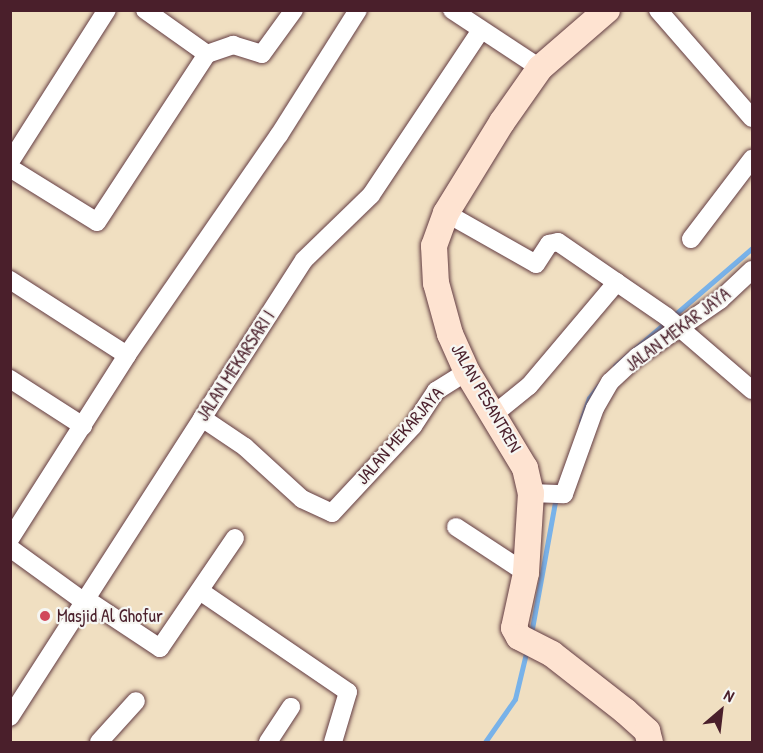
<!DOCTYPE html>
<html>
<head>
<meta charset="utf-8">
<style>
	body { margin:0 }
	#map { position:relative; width:763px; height:753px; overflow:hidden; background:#f0dfc1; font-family:"Patrick Hand",sans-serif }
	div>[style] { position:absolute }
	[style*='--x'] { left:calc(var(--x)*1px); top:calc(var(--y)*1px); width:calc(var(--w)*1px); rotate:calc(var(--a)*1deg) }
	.stream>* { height:5px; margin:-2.5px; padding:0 2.5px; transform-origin:2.5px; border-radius:2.5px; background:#78b2e9 }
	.roads { filter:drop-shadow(0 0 2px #633c42) drop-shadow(0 0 2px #633c42) }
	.street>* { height:18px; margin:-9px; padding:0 9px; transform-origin:9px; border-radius:9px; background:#fff }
	.secondary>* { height:26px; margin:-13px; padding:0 13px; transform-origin:13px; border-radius:13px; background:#fee3d1 }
	.dots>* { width:16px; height:16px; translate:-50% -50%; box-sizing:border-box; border:3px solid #f6f6f2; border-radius:50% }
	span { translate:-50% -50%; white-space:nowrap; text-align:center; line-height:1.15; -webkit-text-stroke:4.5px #f6f6f2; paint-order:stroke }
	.street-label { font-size:18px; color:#4a1f2b }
	.poi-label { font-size:18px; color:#4a1f2b }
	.left { translate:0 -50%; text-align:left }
	.frame { position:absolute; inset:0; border:12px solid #4a1f2b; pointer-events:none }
	.north { position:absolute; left:691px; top:681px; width:60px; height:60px; -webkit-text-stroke:4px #f6f6f2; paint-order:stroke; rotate:28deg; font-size:16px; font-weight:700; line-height:24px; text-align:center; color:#4a1f2b }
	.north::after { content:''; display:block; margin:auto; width:21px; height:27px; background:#4a1f2b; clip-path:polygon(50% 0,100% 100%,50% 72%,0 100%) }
</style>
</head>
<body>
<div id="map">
	<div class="stream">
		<div style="--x:615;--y:366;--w:181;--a:-40.7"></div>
		<div style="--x:581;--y:421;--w:24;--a:-71"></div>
		<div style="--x:589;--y:398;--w:16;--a:-52"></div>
		<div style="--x:531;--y:634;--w:140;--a:-79.7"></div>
		<div style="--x:485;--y:742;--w:52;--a:-55.1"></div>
		<div style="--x:515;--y:699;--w:51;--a:-76.5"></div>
	</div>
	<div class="roads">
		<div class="street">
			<div style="--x:145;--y:10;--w:76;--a:35.4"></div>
			<div style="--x:207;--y:54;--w:28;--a:-19"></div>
			<div style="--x:233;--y:45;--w:30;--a:17"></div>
			<div style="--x:262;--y:54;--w:54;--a:-54"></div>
			<div style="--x:452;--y:10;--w:105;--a:33.4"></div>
			<div style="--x:658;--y:10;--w:143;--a:49"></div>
			<div style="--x:10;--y:162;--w:180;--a:-57.5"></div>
			<div style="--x:10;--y:168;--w:102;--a:31.8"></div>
			<div style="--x:97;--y:222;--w:201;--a:-56.8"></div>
			<div style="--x:446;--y:213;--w:103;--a:29.5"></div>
			<div style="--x:536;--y:264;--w:24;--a:-57"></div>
			<div style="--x:549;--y:244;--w:9;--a:-13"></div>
			<div style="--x:558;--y:242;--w:132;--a:34.5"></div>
			<div style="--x:667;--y:317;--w:112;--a:40.7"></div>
			<div style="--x:691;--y:239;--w:101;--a:-52.7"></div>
			<div style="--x:10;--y:280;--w:139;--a:32.7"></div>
			<div style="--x:10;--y:379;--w:87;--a:32.8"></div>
			<div style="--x:493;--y:415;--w:46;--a:-38.9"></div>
			<div style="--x:529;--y:386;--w:136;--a:-49.8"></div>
			<div style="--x:202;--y:418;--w:52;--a:34"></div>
			<div style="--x:245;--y:447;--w:77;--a:42.4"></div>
			<div style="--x:302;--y:499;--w:33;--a:25"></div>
			<div style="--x:332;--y:513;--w:119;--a:-47"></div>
			<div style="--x:413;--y:426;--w:42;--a:-56.7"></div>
			<div style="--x:436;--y:391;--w:36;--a:-32"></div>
			<div style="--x:531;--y:493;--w:33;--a:2"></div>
			<div style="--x:564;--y:494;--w:91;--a:-70.2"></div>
			<div style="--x:595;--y:408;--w:30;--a:-60"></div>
			<div style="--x:610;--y:382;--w:37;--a:-43"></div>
			<div style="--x:637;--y:357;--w:101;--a:-34.5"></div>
			<div style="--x:720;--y:300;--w:44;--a:-43.2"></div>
			<div style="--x:456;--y:527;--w:84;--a:33.3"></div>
			<div style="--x:10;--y:539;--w:218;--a:-57.5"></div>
			<div style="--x:127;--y:355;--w:267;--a:-55.4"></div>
			<div style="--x:279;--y:135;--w:148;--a:-57.7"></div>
			<div style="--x:10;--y:548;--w:95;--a:36"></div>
			<div style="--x:200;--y:591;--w:179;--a:34.3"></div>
			<div style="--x:348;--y:692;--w:52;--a:106.7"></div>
			<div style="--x:89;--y:601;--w:85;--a:33.5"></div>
			<div style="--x:160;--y:648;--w:133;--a:-55.7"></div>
			<div style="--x:10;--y:717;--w:543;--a:-57.25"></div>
			<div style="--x:304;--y:260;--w:93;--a:-44.1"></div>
			<div style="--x:371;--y:195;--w:198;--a:-56.3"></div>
			<div style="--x:99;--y:742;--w:55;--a:-47.9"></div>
			<div style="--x:268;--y:742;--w:42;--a:-56.7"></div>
		</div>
		<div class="secondary">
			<div style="--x:607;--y:10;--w:89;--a:139.1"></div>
			<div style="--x:540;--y:68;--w:66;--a:125.1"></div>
			<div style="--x:502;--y:122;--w:107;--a:121.6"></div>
			<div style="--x:446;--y:213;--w:35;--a:110"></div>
			<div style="--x:434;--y:246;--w:37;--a:87"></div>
			<div style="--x:436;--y:283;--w:53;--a:74.6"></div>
			<div style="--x:450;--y:334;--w:42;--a:65.9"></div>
			<div style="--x:467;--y:372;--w:112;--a:58.9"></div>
			<div style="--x:525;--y:468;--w:26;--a:77"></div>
			<div style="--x:531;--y:493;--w:80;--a:93.6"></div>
			<div style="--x:526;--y:573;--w:56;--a:102.3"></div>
			<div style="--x:514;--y:628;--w:10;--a:61"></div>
			<div style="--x:519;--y:637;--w:37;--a:27"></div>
			<div style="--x:552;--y:654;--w:93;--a:38"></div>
			<div style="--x:625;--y:711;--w:30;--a:42"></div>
			<div style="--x:647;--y:731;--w:11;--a:75"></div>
		</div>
	</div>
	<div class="dots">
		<div style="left:45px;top:616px;background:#d1495b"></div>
	</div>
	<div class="street-label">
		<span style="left:678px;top:330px;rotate:-37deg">JALAN MEKAR JAYA</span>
		<span style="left:236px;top:366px;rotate:-57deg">JALAN MEKARSARI I</span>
		<span style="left:486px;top:398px;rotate:60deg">JALAN PESANTREN</span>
		<span style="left:400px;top:436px;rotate:-49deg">JALAN MEKARJAYA</span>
	</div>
	<div class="poi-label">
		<span class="left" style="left:57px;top:616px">Masjid Al Ghofur</span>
	</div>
	<div class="frame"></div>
	<div class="north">N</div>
</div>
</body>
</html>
